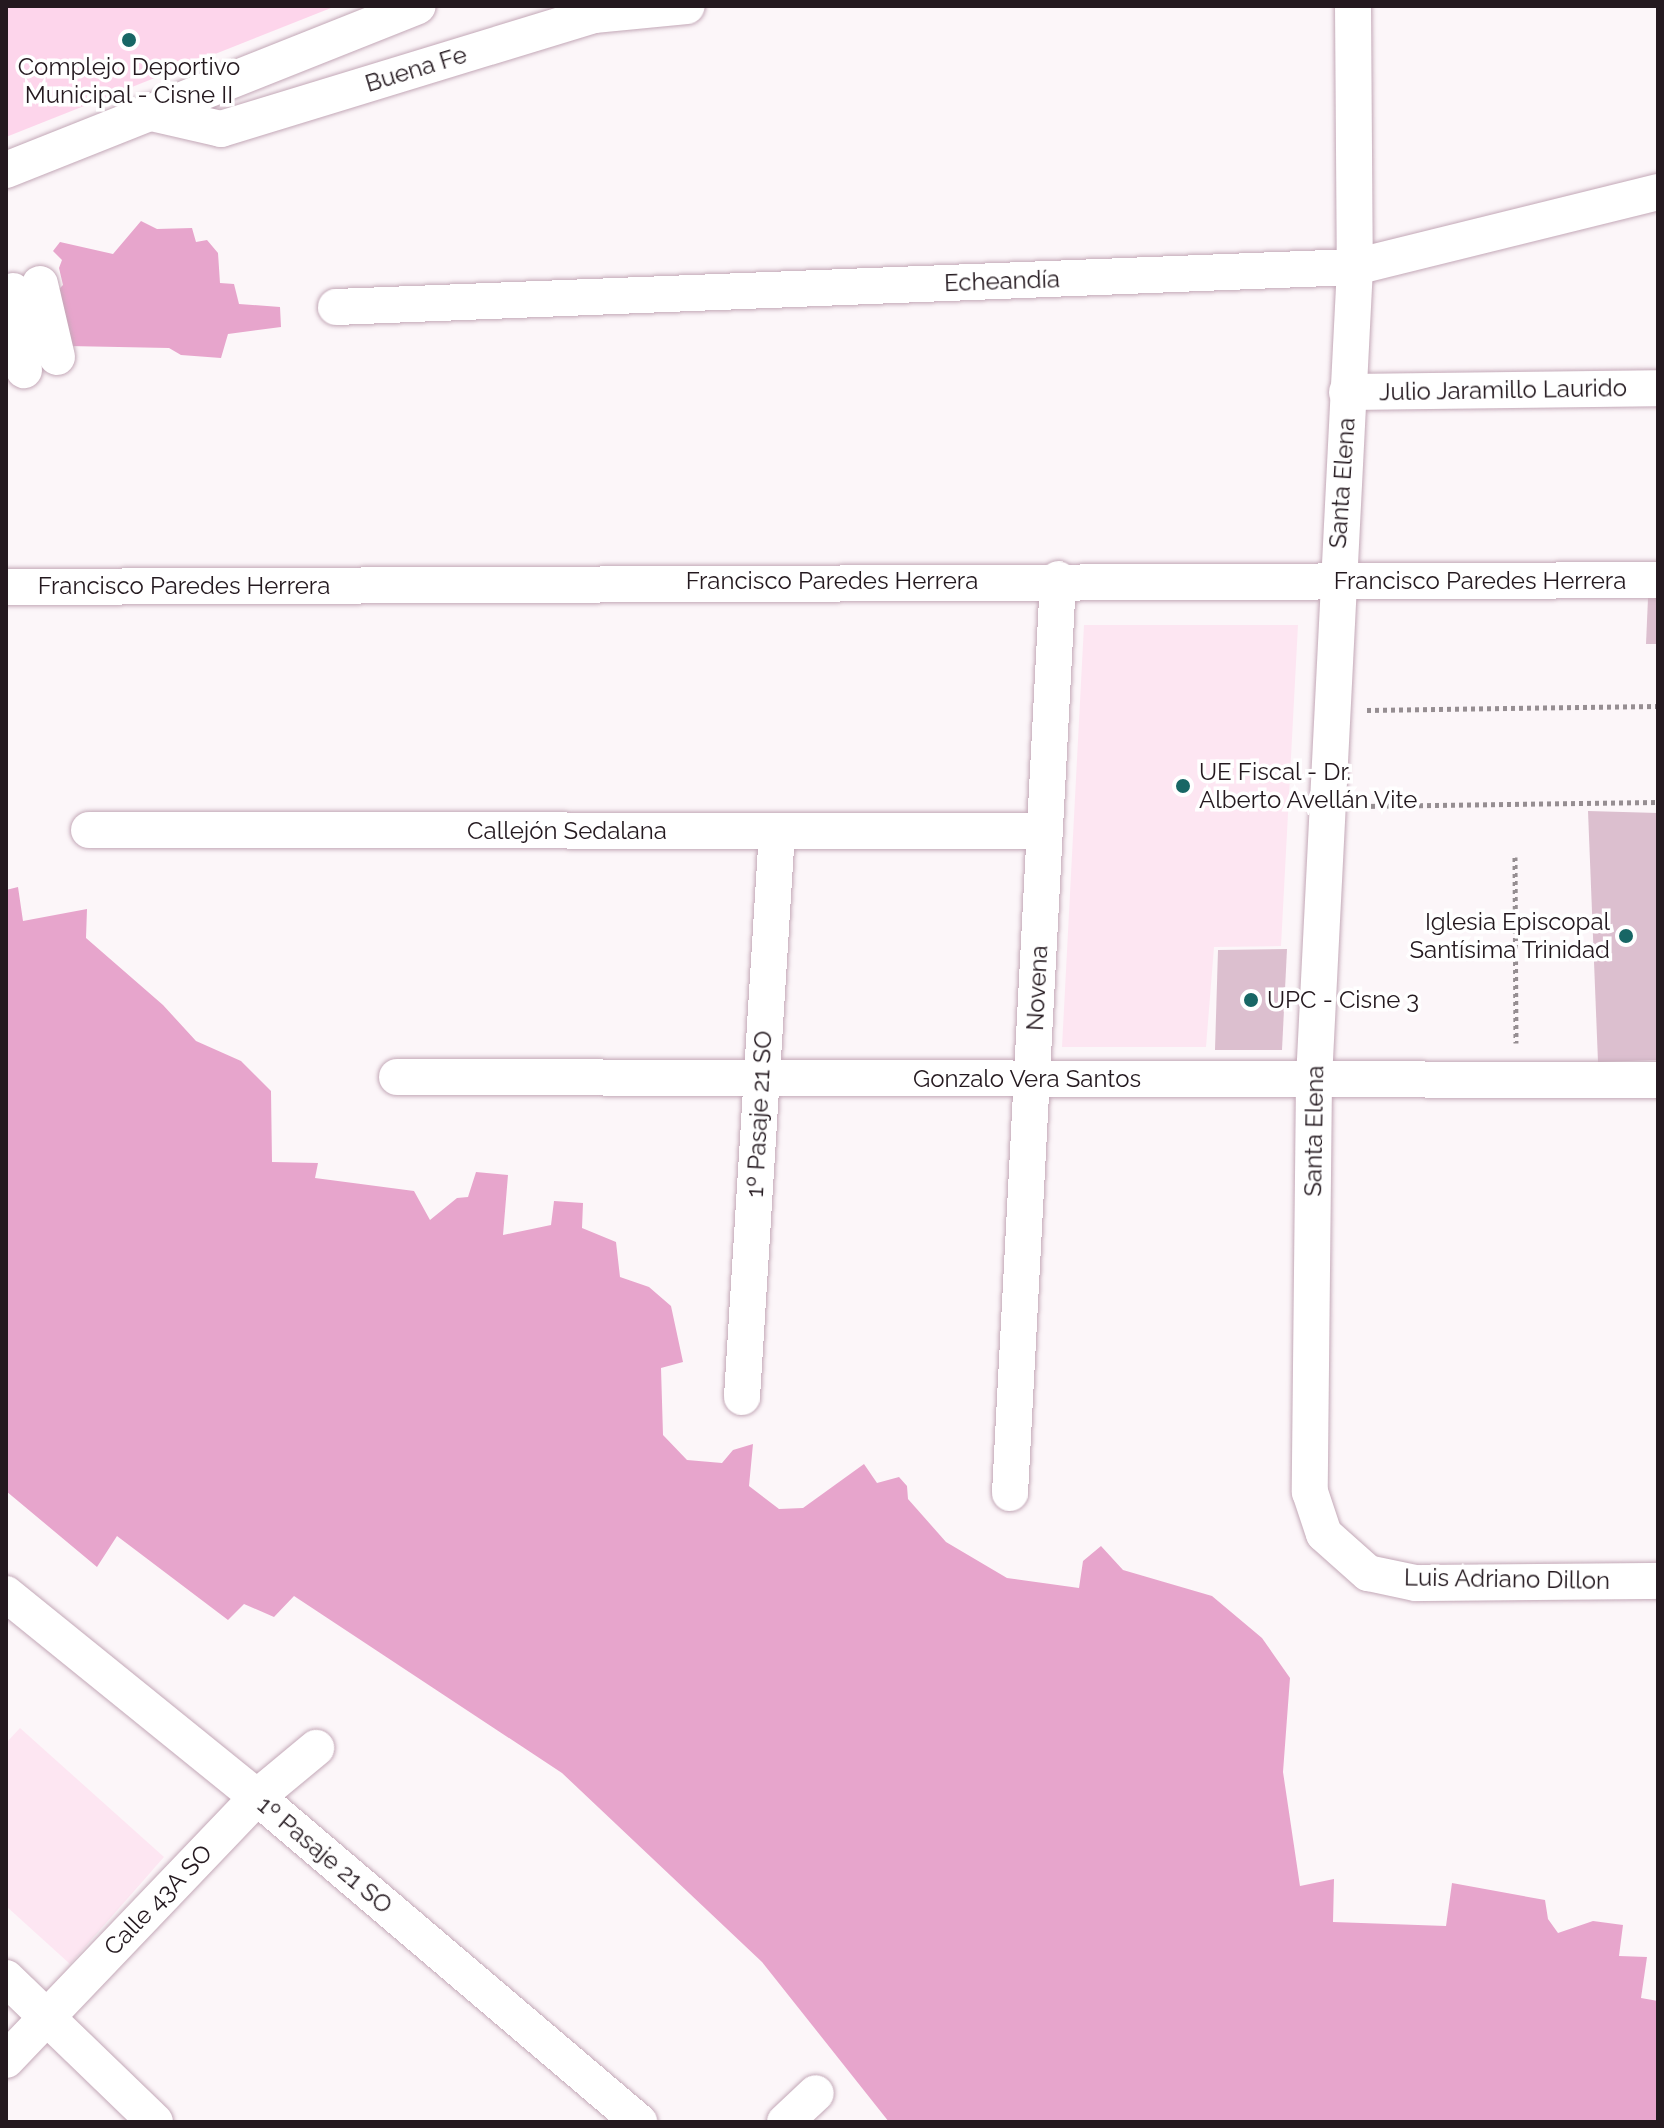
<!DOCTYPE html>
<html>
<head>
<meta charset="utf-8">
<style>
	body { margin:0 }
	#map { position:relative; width:1664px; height:2128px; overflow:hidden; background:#fcf6f9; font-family:Raleway,sans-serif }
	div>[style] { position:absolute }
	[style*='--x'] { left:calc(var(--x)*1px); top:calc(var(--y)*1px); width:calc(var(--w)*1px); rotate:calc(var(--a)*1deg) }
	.built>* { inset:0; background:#fde6f2 }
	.green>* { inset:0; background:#fdd5eb }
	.water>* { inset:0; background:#e7a5cc }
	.building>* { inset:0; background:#dcbfcf }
	.path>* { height:5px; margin-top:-2.5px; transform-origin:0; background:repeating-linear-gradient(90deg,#968e92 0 4px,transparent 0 8px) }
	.roads { filter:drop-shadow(0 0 2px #c3a8b7) drop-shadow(0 0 2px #c3a8b7) }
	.minor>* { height:36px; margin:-18px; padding:0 18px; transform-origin:18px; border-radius:18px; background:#fff }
	.dots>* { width:22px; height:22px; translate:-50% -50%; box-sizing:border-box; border:4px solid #fff; border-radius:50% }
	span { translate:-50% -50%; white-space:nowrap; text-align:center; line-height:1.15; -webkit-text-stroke:7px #fff; paint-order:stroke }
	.poi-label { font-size:24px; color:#24191f }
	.left { translate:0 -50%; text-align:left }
	.right { translate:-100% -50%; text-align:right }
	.street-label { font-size:24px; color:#24191f }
	.frame { position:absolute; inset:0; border:8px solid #24191f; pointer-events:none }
</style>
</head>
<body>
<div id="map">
	<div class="built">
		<div style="clip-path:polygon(1084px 625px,1298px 625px,1281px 946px,1214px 947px,1206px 1047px,1062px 1047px)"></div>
		<div style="clip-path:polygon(20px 1728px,164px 1857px,70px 1964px,6px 1906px,6px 1743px)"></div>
	</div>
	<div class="green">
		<div style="clip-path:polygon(6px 6px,336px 6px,6px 137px)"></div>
	</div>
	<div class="water">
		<div style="clip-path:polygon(141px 221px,157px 229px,192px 228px,196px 242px,207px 240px,218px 253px,220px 283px,234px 284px,239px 304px,280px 307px,281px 327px,228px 334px,221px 358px,181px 355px,169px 348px,68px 346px,54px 294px,63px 285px,59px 268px,62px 260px,53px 251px,60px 242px,113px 254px)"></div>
		<div style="clip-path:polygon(18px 887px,23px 921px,87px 909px,86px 938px,163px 1005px,196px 1041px,241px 1061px,271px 1091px,272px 1162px,318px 1163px,315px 1178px,414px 1191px,430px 1220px,457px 1198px,468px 1197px,476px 1172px,508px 1175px,503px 1235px,551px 1225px,554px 1201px,583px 1203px,582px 1228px,616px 1242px,620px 1277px,649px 1287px,671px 1306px,683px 1362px,661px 1368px,663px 1435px,687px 1460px,722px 1463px,733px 1450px,753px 1444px,749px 1486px,779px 1509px,803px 1508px,864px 1464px,877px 1483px,899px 1477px,907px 1486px,908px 1499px,946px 1542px,1007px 1578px,1079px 1588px,1083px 1561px,1101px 1546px,1123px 1570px,1212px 1596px,1262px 1638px,1290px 1678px,1283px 1772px,1300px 1886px,1334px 1879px,1333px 1922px,1446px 1926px,1452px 1883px,1545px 1900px,1548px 1919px,1558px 1933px,1593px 1921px,1623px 1925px,1619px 1956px,1647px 1957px,1641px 1998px,1658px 2001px,1658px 2122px,889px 2122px,762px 1962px,562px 1773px,294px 1596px,274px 1617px,244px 1604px,228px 1620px,117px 1536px,97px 1567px,6px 1491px,6px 890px)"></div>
	</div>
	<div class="building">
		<div style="clip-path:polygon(1648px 598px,1658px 598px,1658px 644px,1646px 644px)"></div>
		<div style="clip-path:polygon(1588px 811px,1658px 813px,1658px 1060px,1598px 1062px)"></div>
		<div style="clip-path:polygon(1287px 949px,1282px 1050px,1215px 1050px,1218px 950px)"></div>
	</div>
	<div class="path">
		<div style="--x:1367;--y:710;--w:291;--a:-0.8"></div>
		<div style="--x:1363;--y:806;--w:295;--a:-0.8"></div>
		<div style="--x:1515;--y:857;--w:186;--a:89.7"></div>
	</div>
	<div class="roads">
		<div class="minor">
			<div style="--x:1353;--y:6;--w:261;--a:89.6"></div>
			<div style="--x:1355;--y:267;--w:814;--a:92.89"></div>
			<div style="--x:1314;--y:1080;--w:412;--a:90.6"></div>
			<div style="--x:1310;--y:1492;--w:44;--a:71.6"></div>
			<div style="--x:1324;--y:1534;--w:59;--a:41.6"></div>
			<div style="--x:1368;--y:1573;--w:49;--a:11.8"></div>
			<div style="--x:1416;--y:1583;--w:242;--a:-0.5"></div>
			<div style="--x:147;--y:112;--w:76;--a:12.9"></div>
			<div style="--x:221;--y:129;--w:390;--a:-17"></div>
			<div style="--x:594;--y:15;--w:93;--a:-5.5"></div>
			<div style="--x:6;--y:170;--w:443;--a:-21.7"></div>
			<div style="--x:40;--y:284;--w:75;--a:76.9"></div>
			<div style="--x:13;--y:291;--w:80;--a:82.1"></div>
			<div style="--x:336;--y:307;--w:1020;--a:-2.25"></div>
			<div style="--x:1355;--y:267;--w:312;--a:-13.9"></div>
			<div style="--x:1347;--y:392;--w:311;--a:-0.7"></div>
			<div style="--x:6;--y:587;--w:1652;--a:-0.24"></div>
			<div style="--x:89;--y:830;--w:956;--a:0.06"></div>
			<div style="--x:397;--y:1077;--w:1261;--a:0.14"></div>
			<div style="--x:742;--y:1397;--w:567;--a:-86.46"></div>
			<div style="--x:1010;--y:1493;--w:915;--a:-86.99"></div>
			<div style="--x:6;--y:1594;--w:323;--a:39"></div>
			<div style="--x:257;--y:1797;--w:502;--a:40.39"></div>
			<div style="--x:6;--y:1978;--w:207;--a:44"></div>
			<div style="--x:6;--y:2060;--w:364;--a:-46.3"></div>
			<div style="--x:257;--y:1797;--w:77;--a:-39.7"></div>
			<div style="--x:785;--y:2122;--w:42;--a:-43.1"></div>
		</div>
	</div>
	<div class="dots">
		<div style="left:129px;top:40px;background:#186665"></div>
		<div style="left:1183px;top:786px;background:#186665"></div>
		<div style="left:1626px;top:936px;background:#186665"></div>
		<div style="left:1251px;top:1000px;background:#186665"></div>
	</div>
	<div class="poi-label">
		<span style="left:129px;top:81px">Complejo Deportivo<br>Municipal - Cisne II</span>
		<span class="left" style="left:1199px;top:786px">UE Fiscal - Dr.<br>Alberto Avellán Vite</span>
		<span class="right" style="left:1610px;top:936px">Iglesia Episcopal<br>Santísima Trinidad</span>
		<span class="left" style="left:1267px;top:1000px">UPC - Cisne 3</span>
	</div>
	<div class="street-label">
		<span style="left:416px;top:69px;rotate:-17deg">Buena Fe</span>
		<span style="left:1002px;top:281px;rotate:-2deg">Echeandía</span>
		<span style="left:1503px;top:390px;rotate:-1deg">Julio Jaramillo Laurido</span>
		<span style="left:1342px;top:483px;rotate:-86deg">Santa Elena</span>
		<span style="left:832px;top:581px">Francisco Paredes Herrera</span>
		<span style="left:1480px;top:581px">Francisco Paredes Herrera</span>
		<span style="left:184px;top:586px">Francisco Paredes Herrera</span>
		<span style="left:567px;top:831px">Callejón Sedalana</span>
		<span style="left:1037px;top:988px;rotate:-87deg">Novena</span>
		<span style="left:1027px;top:1079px">Gonzalo Vera Santos</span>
		<span style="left:759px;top:1114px;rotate:-87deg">1º Pasaje 21 SO</span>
		<span style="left:1314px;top:1131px;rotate:-89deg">Santa Elena</span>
		<span style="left:1507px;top:1579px;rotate:1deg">Luis Adriano Dillon</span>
		<span style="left:325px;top:1855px;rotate:40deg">1º Pasaje 21 SO</span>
		<span style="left:158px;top:1900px;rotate:-46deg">Calle 43A SO</span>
	</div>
	<div class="frame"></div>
</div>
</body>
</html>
